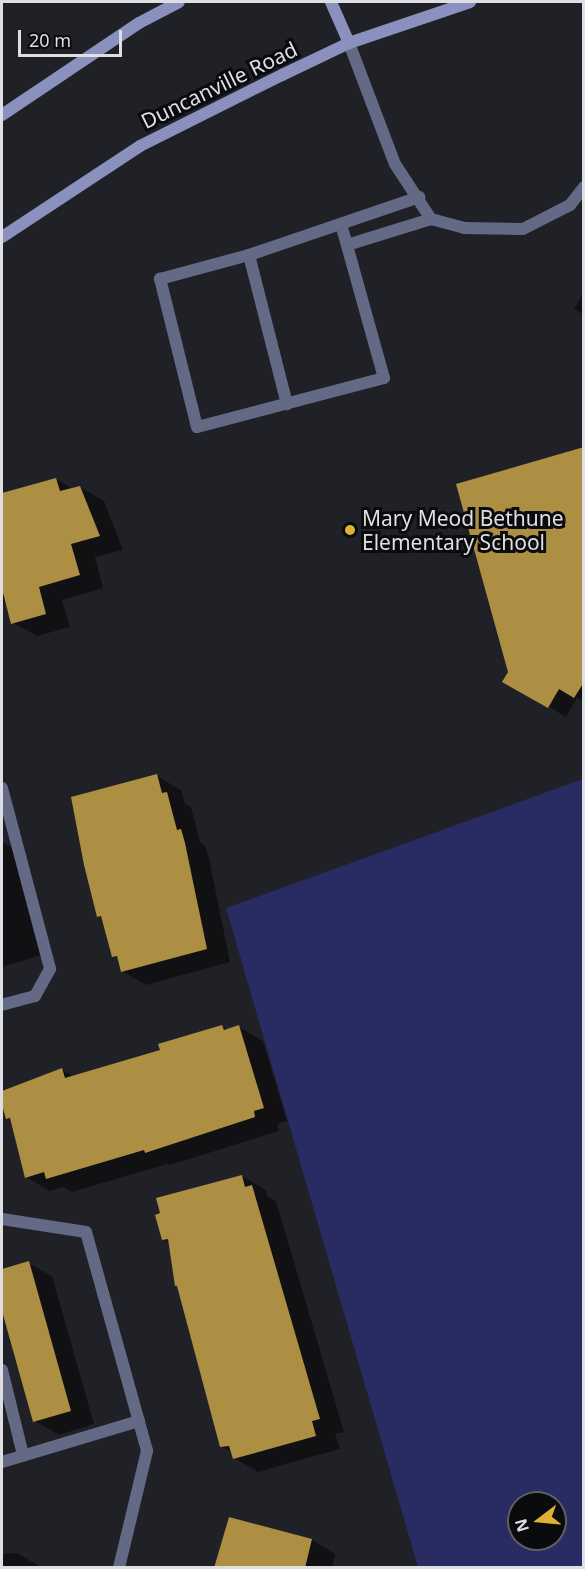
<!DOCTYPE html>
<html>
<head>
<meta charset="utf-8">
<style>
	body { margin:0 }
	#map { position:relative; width:585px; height:1569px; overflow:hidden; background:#202126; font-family:"Noto Sans",sans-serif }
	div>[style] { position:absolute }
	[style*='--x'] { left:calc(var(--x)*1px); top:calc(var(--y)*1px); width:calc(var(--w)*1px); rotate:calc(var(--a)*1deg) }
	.green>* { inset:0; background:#292c62 }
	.shadow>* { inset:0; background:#0007 }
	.building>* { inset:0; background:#ac8f43 }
	.service>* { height:12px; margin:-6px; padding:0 6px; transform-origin:6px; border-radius:6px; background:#646986 }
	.secondary>* { height:12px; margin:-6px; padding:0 6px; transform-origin:6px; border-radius:6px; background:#8a91bf }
	.dots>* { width:16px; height:16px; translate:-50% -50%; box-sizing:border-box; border:3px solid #0a0b0d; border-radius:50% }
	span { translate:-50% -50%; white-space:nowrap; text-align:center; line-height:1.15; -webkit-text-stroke:6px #0a0b0d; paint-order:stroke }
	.street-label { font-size:21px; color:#dedfe2 }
	.poi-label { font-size:21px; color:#dedfe2 }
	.left { translate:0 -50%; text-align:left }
	.frame { position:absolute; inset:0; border:3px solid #dedfe2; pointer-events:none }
	.north { position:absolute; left:507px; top:1491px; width:60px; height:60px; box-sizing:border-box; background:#0a0b0d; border:2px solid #5f6062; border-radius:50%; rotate:254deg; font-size:16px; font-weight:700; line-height:24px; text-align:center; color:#dedfe2 }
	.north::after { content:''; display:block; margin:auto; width:21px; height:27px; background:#ddb133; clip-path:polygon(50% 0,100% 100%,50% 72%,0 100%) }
	.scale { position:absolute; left:18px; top:30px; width:104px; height:27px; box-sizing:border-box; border:3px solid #dedfe2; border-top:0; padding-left:8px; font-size:18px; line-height:21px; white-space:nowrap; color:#dedfe2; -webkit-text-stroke:4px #0a0b0d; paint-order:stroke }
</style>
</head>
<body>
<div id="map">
	<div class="green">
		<div style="clip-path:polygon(evenodd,583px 779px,583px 1567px,418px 1567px,226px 908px,583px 779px,519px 1503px,555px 1503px,555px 1539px,519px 1539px,519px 1503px)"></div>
	</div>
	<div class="shadow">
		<div style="clip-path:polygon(584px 292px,584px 315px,574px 309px)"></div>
		<div style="clip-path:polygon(584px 449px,584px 702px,577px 698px,566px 717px,505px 681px)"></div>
		<div style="clip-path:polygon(56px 479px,73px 489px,80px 487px,104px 501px,123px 550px,95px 557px,103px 588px,62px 600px,70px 627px,37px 636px,13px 623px,7px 604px,2px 601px,2px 494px)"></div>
		<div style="clip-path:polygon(157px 776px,181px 790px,185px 804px,191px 807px,200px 842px,205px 845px,209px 858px,230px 962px,146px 985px,122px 971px,119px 959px,114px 956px,104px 919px,98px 916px)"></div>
		<div style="clip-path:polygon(2px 842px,23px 854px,51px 952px,2px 967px)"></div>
		<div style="clip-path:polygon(222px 1026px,228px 1030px,239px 1027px,263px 1041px,287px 1121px,277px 1124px,279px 1131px,170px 1165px,167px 1164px,72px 1192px,63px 1187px,50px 1191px,26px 1177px,12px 1121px,7px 1118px,2px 1093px,62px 1070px,74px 1077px,162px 1051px)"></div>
		<div style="clip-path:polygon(242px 1176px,266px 1190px,267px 1196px,276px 1201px,344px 1432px,335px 1434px,340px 1449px,258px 1472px,234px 1458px,233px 1453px,221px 1446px,170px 1243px,163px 1239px)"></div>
		<div style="clip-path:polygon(28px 1263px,52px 1276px,94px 1424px,59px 1435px,35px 1421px,2px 1306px,2px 1270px)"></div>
		<div style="clip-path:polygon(312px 1540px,335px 1554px,332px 1568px,215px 1568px)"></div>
		<div style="clip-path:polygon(17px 1553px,41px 1567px,41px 1568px,2px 1568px,2px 1554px)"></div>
	</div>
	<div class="building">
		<div style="clip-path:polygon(584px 447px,584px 682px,574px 698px,559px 689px,548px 708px,502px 682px,508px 672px,456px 484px)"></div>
		<div style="clip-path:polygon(56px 478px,60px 491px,80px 486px,100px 536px,71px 544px,80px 575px,39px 587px,46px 614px,11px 624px,2px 589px,2px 493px)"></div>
		<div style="clip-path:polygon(157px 774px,162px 793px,167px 792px,177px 830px,181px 829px,185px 843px,207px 949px,121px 972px,117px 956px,112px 957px,101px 916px,97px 917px,84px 865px,71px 797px)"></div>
		<div style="clip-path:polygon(222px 1025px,224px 1030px,239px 1025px,264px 1108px,254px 1111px,255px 1117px,145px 1153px,144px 1150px,46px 1179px,44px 1172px,25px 1178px,10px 1118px,6px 1119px,2px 1105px,2px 1091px,62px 1068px,65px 1078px,160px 1050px,158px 1044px)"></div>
		<div style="clip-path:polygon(242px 1175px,245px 1187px,252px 1185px,320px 1419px,312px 1421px,316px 1436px,233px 1459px,229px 1446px,220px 1447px,177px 1286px,175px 1286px,168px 1239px,162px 1240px,155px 1215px,160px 1213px,156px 1198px)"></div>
		<div style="clip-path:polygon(29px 1261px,71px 1411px,33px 1422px,2px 1311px,2px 1269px)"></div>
		<div style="clip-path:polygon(229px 1517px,312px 1539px,305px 1568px,214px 1568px)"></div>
	</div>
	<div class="service">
		<div style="--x:349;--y:43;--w:129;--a:69.2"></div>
		<div style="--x:395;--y:164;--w:66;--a:56.8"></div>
		<div style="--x:431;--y:219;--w:34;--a:15"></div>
		<div style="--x:464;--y:228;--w:59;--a:1"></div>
		<div style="--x:523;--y:229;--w:53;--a:-27.1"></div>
		<div style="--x:570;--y:205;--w:23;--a:-52"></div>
		<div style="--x:341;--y:224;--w:160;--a:74.4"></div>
		<div style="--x:384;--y:378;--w:193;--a:165.3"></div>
		<div style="--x:197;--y:427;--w:153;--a:-104"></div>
		<div style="--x:160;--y:279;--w:92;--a:-15.1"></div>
		<div style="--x:249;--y:255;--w:180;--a:-18.8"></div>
		<div style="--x:347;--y:245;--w:88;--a:-17.2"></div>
		<div style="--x:249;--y:255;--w:154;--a:75.7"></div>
		<div style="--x:2;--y:788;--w:187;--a:75.1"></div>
		<div style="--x:50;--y:969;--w:31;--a:119"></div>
		<div style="--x:35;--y:996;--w:34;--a:165"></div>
		<div style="--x:2;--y:1219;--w:85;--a:8.8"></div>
		<div style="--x:86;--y:1232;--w:227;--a:74.4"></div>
		<div style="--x:147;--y:1451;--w:120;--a:103.5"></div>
		<div style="--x:2;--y:1370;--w:88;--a:76.1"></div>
		<div style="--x:2;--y:1462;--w:143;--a:-16.7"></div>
	</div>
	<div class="secondary">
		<div style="--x:331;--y:2;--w:45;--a:66.3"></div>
		<div style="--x:2;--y:115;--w:165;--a:-33.9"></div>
		<div style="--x:139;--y:23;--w:45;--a:-27.7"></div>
		<div style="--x:2;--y:237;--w:165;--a:-33.4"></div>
		<div style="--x:140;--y:146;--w:159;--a:-26.6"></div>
		<div style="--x:282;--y:75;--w:74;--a:-25.5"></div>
		<div style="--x:349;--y:43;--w:128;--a:-18.7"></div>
	</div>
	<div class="dots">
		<div style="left:350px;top:530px;background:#ddb133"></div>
	</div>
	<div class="street-label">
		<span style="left:219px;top:85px;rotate:-26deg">Duncanville Road</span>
	</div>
	<div class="poi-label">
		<span class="left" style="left:362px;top:530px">Mary Meod Bethune<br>Elementary School</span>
	</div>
	<div class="frame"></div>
	<div class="north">N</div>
	<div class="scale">20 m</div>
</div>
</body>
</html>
